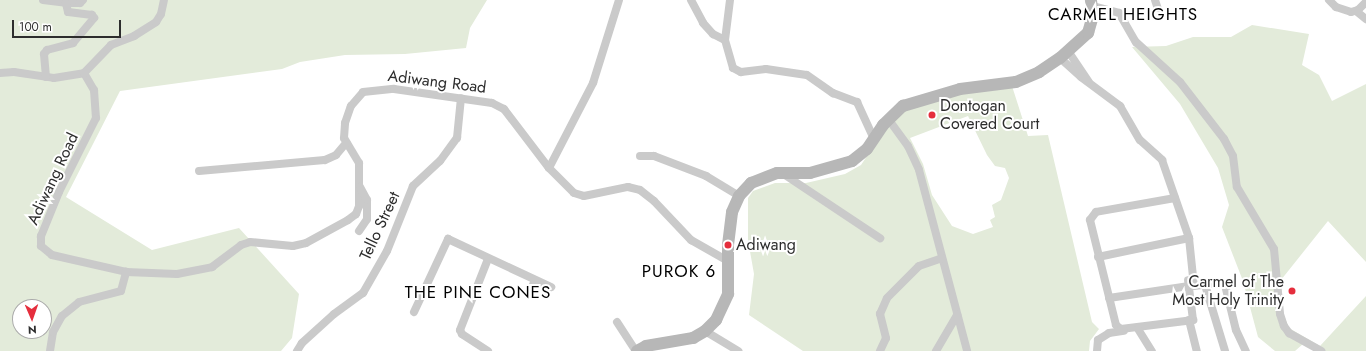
<!DOCTYPE html>
<html>
<head>
<meta charset="utf-8">
<style>
	body { margin:0 }
	#map { position:relative; width:1366px; height:351px; overflow:hidden; background:#fff; font-family:Jost,sans-serif }
	div>[style] { position:absolute }
	[style*='--x'] { left:calc(var(--x)*1px); top:calc(var(--y)*1px); width:calc(var(--w)*1px); rotate:calc(var(--a)*1deg) }
	.green>* { inset:0; background:#e3ebda }
	.street>* { height:8px; margin:-4px; padding:0 4px; transform-origin:4px; border-radius:4px; background:#cacaca }
	.secondary>* { height:12px; margin:-6px; padding:0 6px; transform-origin:6px; border-radius:6px; background:#b7b7b7 }
	.dots>* { width:11px; height:11px; translate:-50% -50%; box-sizing:border-box; border:2px solid #fff; border-radius:50% }
	span { translate:-50% -50%; white-space:nowrap; text-align:center; line-height:1.15; -webkit-text-stroke:4px #fff; paint-order:stroke }
	.street-label { font-size:16px; color:#2d2d2d }
	.poi-label { font-size:16px; color:#2d2d2d }
	.left { translate:0 -50%; text-align:left }
	.right { translate:-100% -50%; text-align:right }
	.neighbourhood-label { font-size:17px; color:#000; letter-spacing:1px }
	.north { position:absolute; left:12px; top:299px; width:40px; height:40px; box-sizing:border-box; background:#fff; border:1px solid #ababab; border-radius:50%; rotate:178deg; font-size:11px; font-weight:700; line-height:16px; text-align:center; color:#2d2d2d }
	.north::after { content:''; display:block; margin:auto; width:14px; height:18px; background:#e52e3d; clip-path:polygon(50% 0,100% 100%,50% 72%,0 100%) }
	.scale { position:absolute; left:12px; top:20px; width:109px; height:18px; box-sizing:border-box; border:2px solid #2d2d2d; border-top:0; padding-left:5px; font-size:12px; line-height:14px; white-space:nowrap; color:#2d2d2d; -webkit-text-stroke:3px #fff; paint-order:stroke }
</style>
</head>
<body>
<div id="map">
	<div class="green">
		<div style="clip-path:polygon(evenodd,0 0,487px 0,470px 28px,466px 48px,405px 54px,345px 55px,300px 62px,282px 69px,120px 91px,66px 197px,152px 250px,239px 228px,299px 294px,292px 338px,281px 351px,0 351px,0 0,20px 307px,44px 307px,44px 331px,20px 331px,20px 307px)"></div>
		<div style="clip-path:polygon(1252px 25px,1309px 34px,1302px 65px,1319px 75px,1332px 101px,1366px 84px,1366px 262px,1328px 221px,1281px 280px,1283px 313px,1289px 328px,1320px 346px,1366px 296px,1366px 351px,1315px 351px,1303px 344px,1295px 351px,1275px 351px,1258px 337px,1243px 281px,1222px 227px,1229px 205px,1218px 168px,1180px 104px,1132px 47px,1166px 46px,1193px 37px,1231px 37px)"></div>
		<div style="clip-path:polygon(evenodd,1012px 86px,1028px 136px,1048px 135px,1092px 322px,1099px 329px,1090px 341px,1089px 351px,803px 351px,749px 315px,754px 274px,748px 240px,748px 198px,753px 191px,775px 183px,806px 183px,845px 174px,861px 165px,883px 132px,903px 111px,934px 98px,1012px 86px,968px 116px,987px 155px,995px 166px,1005px 168px,1009px 178px,1001px 200px,992px 205px,995px 217px,990px 220px,993px 227px,973px 234px,952px 226px,932px 195px,923px 164px,910px 138px,968px 116px)"></div>
	</div>
	<div class="street">
		<div style="--x:43;--y:0;--w:23;--a:7"></div>
		<div style="--x:66;--y:3;--w:14;--a:0"></div>
		<div style="--x:80;--y:3;--w:4;--a:-45"></div>
		<div style="--x:691;--y:0;--w:26;--a:62"></div>
		<div style="--x:703;--y:23;--w:15;--a:48"></div>
		<div style="--x:713;--y:34;--w:13;--a:27"></div>
		<div style="--x:730;--y:0;--w:40;--a:97.1"></div>
		<div style="--x:725;--y:40;--w:29;--a:74"></div>
		<div style="--x:733;--y:68;--w:9;--a:27"></div>
		<div style="--x:741;--y:72;--w:25;--a:-7"></div>
		<div style="--x:766;--y:69;--w:41;--a:8.3"></div>
		<div style="--x:807;--y:75;--w:32;--a:35"></div>
		<div style="--x:833;--y:93;--w:26;--a:21"></div>
		<div style="--x:857;--y:102;--w:41;--a:65.3"></div>
		<div style="--x:1155;--y:0;--w:9;--a:72"></div>
		<div style="--x:1329;--y:0;--w:10;--a:45"></div>
		<div style="--x:1336;--y:7;--w:16;--a:18"></div>
		<div style="--x:1351;--y:12;--w:7;--a:-16"></div>
		<div style="--x:1358;--y:10;--w:11;--a:-45"></div>
		<div style="--x:1093;--y:6;--w:27;--a:15"></div>
		<div style="--x:1119;--y:13;--w:34;--a:60"></div>
		<div style="--x:1136;--y:42;--w:59;--a:42.3"></div>
		<div style="--x:1180;--y:82;--w:72;--a:52.3"></div>
		<div style="--x:1224;--y:139;--w:19;--a:62"></div>
		<div style="--x:1233;--y:156;--w:31;--a:83"></div>
		<div style="--x:1237;--y:187;--w:72;--a:59.2"></div>
		<div style="--x:1274;--y:249;--w:65;--a:84.7"></div>
		<div style="--x:1280;--y:314;--w:13;--a:72"></div>
		<div style="--x:1284;--y:326;--w:9;--a:54"></div>
		<div style="--x:1289;--y:333;--w:37;--a:29"></div>
		<div style="--x:1356;--y:11;--w:13;--a:39"></div>
		<div style="--x:1068;--y:51;--w:37;--a:56"></div>
		<div style="--x:1060;--y:58;--w:28;--a:42"></div>
		<div style="--x:1081;--y:77;--w:49;--a:36.6"></div>
		<div style="--x:1120;--y:106;--w:39;--a:60"></div>
		<div style="--x:1140;--y:140;--w:30;--a:42"></div>
		<div style="--x:1162;--y:160;--w:83;--a:70.9"></div>
		<div style="--x:1189;--y:238;--w:48;--a:84.1"></div>
		<div style="--x:1194;--y:286;--w:25;--a:-7"></div>
		<div style="--x:1219;--y:283;--w:6;--a:18"></div>
		<div style="--x:1225;--y:285;--w:46;--a:76.3"></div>
		<div style="--x:1236;--y:330;--w:23;--a:65"></div>
		<div style="--x:0;--y:73;--w:14;--a:-4"></div>
		<div style="--x:14;--y:72;--w:40;--a:8.5"></div>
		<div style="--x:54;--y:78;--w:30;--a:-9"></div>
		<div style="--x:84;--y:73;--w:20;--a:60"></div>
		<div style="--x:94;--y:90;--w:28;--a:86"></div>
		<div style="--x:96;--y:118;--w:83;--a:116.6"></div>
		<div style="--x:59;--y:192;--w:48;--a:112.2"></div>
		<div style="--x:41;--y:236;--w:10;--a:90"></div>
		<div style="--x:41;--y:246;--w:14;--a:39"></div>
		<div style="--x:52;--y:255;--w:76;--a:12.9"></div>
		<div style="--x:126;--y:272;--w:51;--a:2.2"></div>
		<div style="--x:177;--y:274;--w:36;--a:-11"></div>
		<div style="--x:212;--y:267;--w:36;--a:-37"></div>
		<div style="--x:241;--y:245;--w:9;--a:-18"></div>
		<div style="--x:250;--y:242;--w:43;--a:5.3"></div>
		<div style="--x:293;--y:246;--w:13;--a:-13"></div>
		<div style="--x:306;--y:243;--w:48;--a:-28.7"></div>
		<div style="--x:348;--y:220;--w:10;--a:-37"></div>
		<div style="--x:356;--y:214;--w:9;--a:-69"></div>
		<div style="--x:359;--y:206;--w:43;--a:-90"></div>
		<div style="--x:359;--y:163;--w:29;--a:-121"></div>
		<div style="--x:344;--y:138;--w:15;--a:-86"></div>
		<div style="--x:345;--y:123;--w:18;--a:-71"></div>
		<div style="--x:351;--y:106;--w:18;--a:-49"></div>
		<div style="--x:363;--y:92;--w:31;--a:-6"></div>
		<div style="--x:394;--y:89;--w:99;--a:8.1"></div>
		<div style="--x:492;--y:103;--w:13;--a:27"></div>
		<div style="--x:504;--y:109;--w:74;--a:52.7"></div>
		<div style="--x:549;--y:168;--w:35;--a:45"></div>
		<div style="--x:574;--y:193;--w:10;--a:17"></div>
		<div style="--x:584;--y:196;--w:45;--a:-11.6"></div>
		<div style="--x:628;--y:187;--w:12;--a:14"></div>
		<div style="--x:640;--y:190;--w:18;--a:38"></div>
		<div style="--x:654;--y:201;--w:54;--a:46.5"></div>
		<div style="--x:691;--y:240;--w:43;--a:29.6"></div>
		<div style="--x:84;--y:73;--w:39;--a:-46"></div>
		<div style="--x:111;--y:45;--w:25;--a:-21"></div>
		<div style="--x:134;--y:36;--w:26;--a:-32"></div>
		<div style="--x:156;--y:22;--w:9;--a:-58"></div>
		<div style="--x:161;--y:14;--w:14;--a:-78"></div>
		<div style="--x:46;--y:77;--w:23;--a:-95"></div>
		<div style="--x:44;--y:54;--w:5;--a:-53"></div>
		<div style="--x:47;--y:50;--w:27;--a:-15"></div>
		<div style="--x:73;--y:43;--w:33;--a:-50"></div>
		<div style="--x:94;--y:18;--w:4;--a:-124"></div>
		<div style="--x:92;--y:15;--w:24;--a:-173"></div>
		<div style="--x:68;--y:12;--w:9;--a:-103"></div>
		<div style="--x:889;--y:120;--w:32;--a:54"></div>
		<div style="--x:908;--y:146;--w:26;--a:65"></div>
		<div style="--x:919;--y:170;--w:187;--a:75.1"></div>
		<div style="--x:640;--y:156;--w:14;--a:0"></div>
		<div style="--x:654;--y:156;--w:56;--a:21"></div>
		<div style="--x:706;--y:176;--w:39;--a:31"></div>
		<div style="--x:549;--y:168;--w:96;--a:-62.6"></div>
		<div style="--x:593;--y:83;--w:87;--a:-72.6"></div>
		<div style="--x:199;--y:171;--w:126;--a:-5"></div>
		<div style="--x:325;--y:160;--w:12;--a:-24"></div>
		<div style="--x:336;--y:155;--w:16;--a:-50"></div>
		<div style="--x:782;--y:173;--w:118;--a:33.6"></div>
		<div style="--x:1175;--y:198;--w:80;--a:170"></div>
		<div style="--x:1096;--y:212;--w:10;--a:127"></div>
		<div style="--x:1090;--y:220;--w:108;--a:76.1"></div>
		<div style="--x:1116;--y:325;--w:6;--a:39"></div>
		<div style="--x:1121;--y:329;--w:73;--a:-7.1"></div>
		<div style="--x:1193;--y:320;--w:40;--a:-97.1"></div>
		<div style="--x:359;--y:231;--w:14;--a:-56"></div>
		<div style="--x:367;--y:219;--w:19;--a:-90"></div>
		<div style="--x:367;--y:200;--w:15;--a:-118"></div>
		<div style="--x:1098;--y:257;--w:93;--a:-11.8"></div>
		<div style="--x:1205;--y:285;--w:69;--a:73.1"></div>
		<div style="--x:529;--y:294;--w:15;--a:-67"></div>
		<div style="--x:1109;--y:298;--w:81;--a:-8.5"></div>
		<div style="--x:414;--y:312;--w:81;--a:-65"></div>
		<div style="--x:448;--y:239;--w:114;--a:25"></div>
		<div style="--x:1189;--y:320;--w:32;--a:76"></div>
		<div style="--x:617;--y:322;--w:35;--a:57"></div>
		<div style="--x:1138;--y:329;--w:26;--a:58"></div>
		<div style="--x:705;--y:331;--w:39;--a:31"></div>
		<div style="--x:50;--y:351;--w:19;--a:-81"></div>
		<div style="--x:53;--y:332;--w:18;--a:-61"></div>
		<div style="--x:62;--y:316;--w:22;--a:-39"></div>
		<div style="--x:79;--y:302;--w:43;--a:-14.7"></div>
		<div style="--x:121;--y:291;--w:20;--a:-75"></div>
		<div style="--x:297;--y:351;--w:9;--a:-58"></div>
		<div style="--x:302;--y:343;--w:43;--a:-42.2"></div>
		<div style="--x:334;--y:314;--w:36;--a:-36"></div>
		<div style="--x:363;--y:293;--w:48;--a:-60.3"></div>
		<div style="--x:387;--y:251;--w:70;--a:-68.2"></div>
		<div style="--x:413;--y:186;--w:37;--a:-43"></div>
		<div style="--x:440;--y:161;--w:29;--a:-54"></div>
		<div style="--x:457;--y:138;--w:40;--a:-84.3"></div>
		<div style="--x:488;--y:351;--w:31;--a:-147"></div>
		<div style="--x:462;--y:334;--w:4;--a:-117"></div>
		<div style="--x:460;--y:330;--w:76;--a:-68.5"></div>
		<div style="--x:880;--y:351;--w:14;--a:-65"></div>
		<div style="--x:886;--y:338;--w:25;--a:-104"></div>
		<div style="--x:880;--y:314;--w:17;--a:-66"></div>
		<div style="--x:887;--y:298;--w:45;--a:-45"></div>
		<div style="--x:919;--y:266;--w:24;--a:-19"></div>
		<div style="--x:936;--y:351;--w:42;--a:-59.7"></div>
		<div style="--x:1097;--y:351;--w:11;--a:-85"></div>
		<div style="--x:1098;--y:340;--w:13;--a:-32"></div>
		<div style="--x:1109;--y:333;--w:15;--a:-8"></div>
	</div>
	<div class="secondary">
		<div style="--x:637;--y:351;--w:10;--a:-29"></div>
		<div style="--x:646;--y:346;--w:48;--a:-9.7"></div>
		<div style="--x:693;--y:338;--w:14;--a:-30"></div>
		<div style="--x:705;--y:331;--w:16;--a:-45"></div>
		<div style="--x:716;--y:320;--w:29;--a:-65"></div>
		<div style="--x:728;--y:294;--w:49;--a:-90"></div>
		<div style="--x:728;--y:245;--w:33;--a:-83"></div>
		<div style="--x:732;--y:212;--w:17;--a:-66"></div>
		<div style="--x:739;--y:196;--w:18;--a:-47"></div>
		<div style="--x:751;--y:183;--w:28;--a:-21"></div>
		<div style="--x:777;--y:173;--w:33;--a:0"></div>
		<div style="--x:810;--y:173;--w:44;--a:-15.9"></div>
		<div style="--x:852;--y:161;--w:19;--a:-39"></div>
		<div style="--x:867;--y:149;--w:29;--a:-56"></div>
		<div style="--x:883;--y:125;--w:28;--a:-44"></div>
		<div style="--x:903;--y:106;--w:59;--a:-16.6"></div>
		<div style="--x:960;--y:89;--w:56;--a:-7.1"></div>
		<div style="--x:1016;--y:82;--w:25;--a:-23"></div>
		<div style="--x:1039;--y:72;--w:25;--a:-34"></div>
		<div style="--x:1060;--y:58;--w:38;--a:-42"></div>
		<div style="--x:1088;--y:33;--w:19;--a:-74"></div>
		<div style="--x:1093;--y:15;--w:15;--a:-98"></div>
	</div>
	<div class="dots">
		<div style="left:932px;top:115px;background:#e52e3d"></div>
		<div style="left:728px;top:245px;background:#e52e3d"></div>
		<div style="left:1292px;top:291px;background:#e52e3d"></div>
	</div>
	<div class="street-label">
		<span style="left:437px;top:82px;rotate:7deg">Adiwang Road</span>
		<span style="left:53px;top:179px;rotate:-65deg">Adiwang Road</span>
		<span style="left:380px;top:226px;rotate:-65deg">Tello Street</span>
	</div>
	<div class="poi-label">
		<span class="left" style="left:940px;top:115px">Dontogan<br>Covered Court</span>
		<span class="left" style="left:736px;top:245px">Adiwang</span>
		<span class="right" style="left:1284px;top:291px">Carmel of The<br>Most Holy Trinity</span>
	</div>
	<div class="neighbourhood-label">
		<span style="left:1123px;top:15px">CARMEL HEIGHTS</span>
		<span style="left:679px;top:272px">PUROK 6</span>
		<span style="left:478px;top:293px">THE PINE CONES</span>
	</div>
	<div class="north">N</div>
	<div class="scale">100 m</div>
</div>
</body>
</html>
